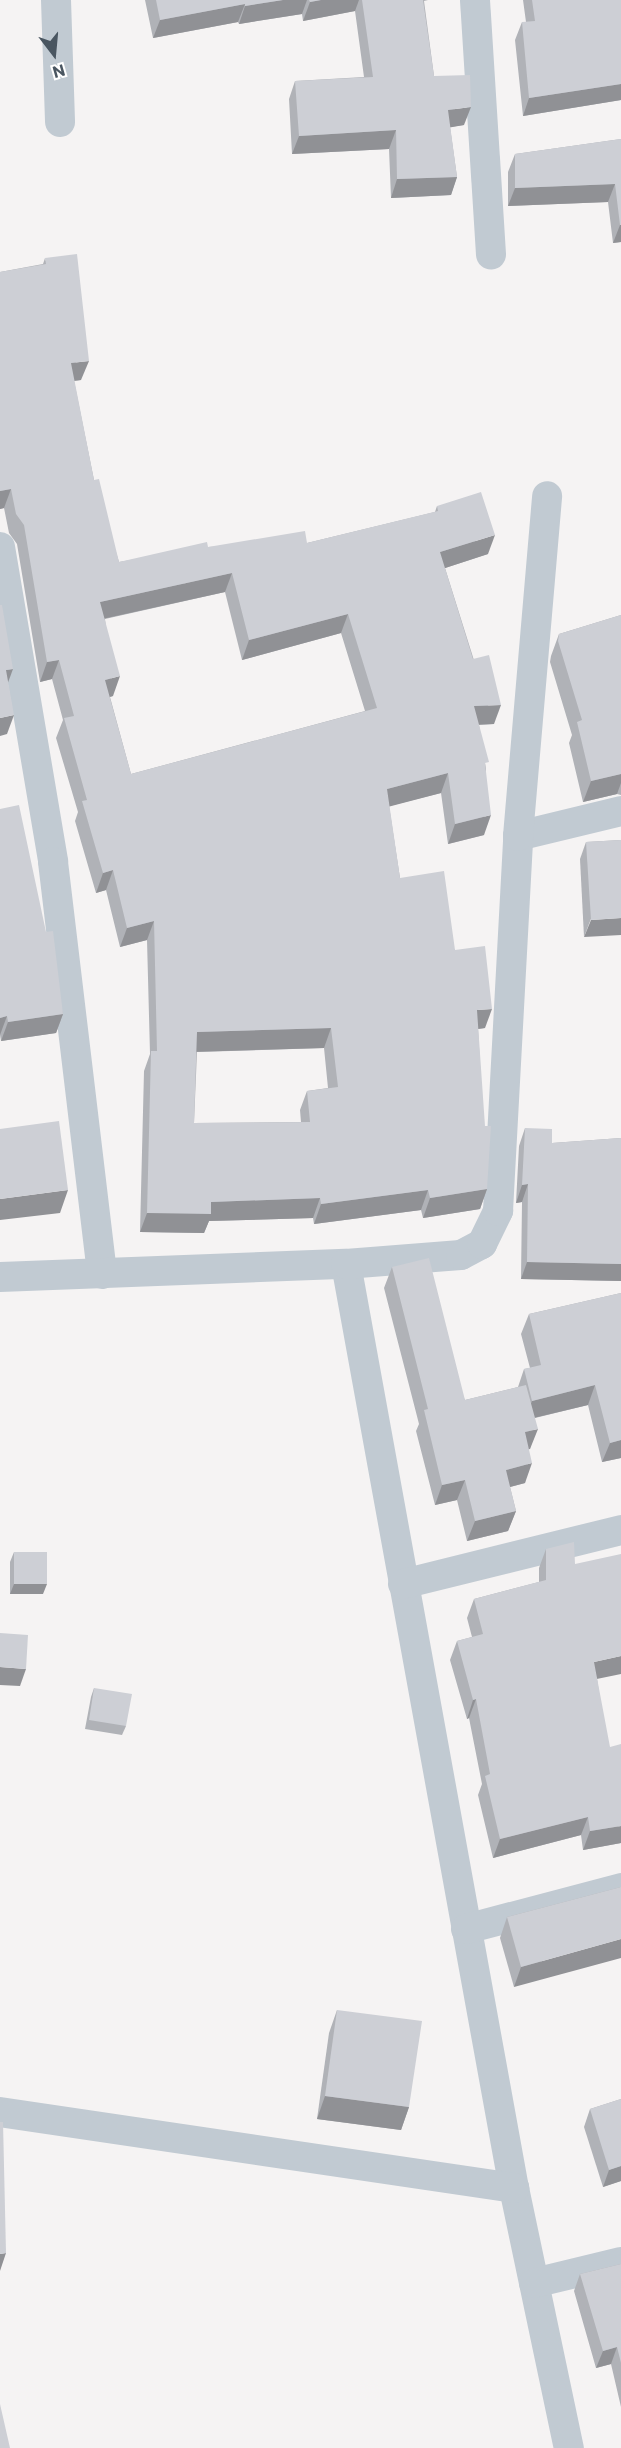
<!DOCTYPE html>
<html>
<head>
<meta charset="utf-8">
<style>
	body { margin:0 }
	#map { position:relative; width:621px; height:2448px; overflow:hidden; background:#f5f3f3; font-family:Commissioner,sans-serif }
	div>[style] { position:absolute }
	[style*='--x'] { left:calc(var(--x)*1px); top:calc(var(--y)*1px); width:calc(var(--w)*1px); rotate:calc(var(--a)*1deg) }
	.street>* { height:30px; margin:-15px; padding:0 15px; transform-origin:15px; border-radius:15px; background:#c1cad2 }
	.wall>* { inset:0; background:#b0b2b7 }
	.shaded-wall>* { inset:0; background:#909195 }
	.building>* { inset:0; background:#cdcfd5 }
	span { translate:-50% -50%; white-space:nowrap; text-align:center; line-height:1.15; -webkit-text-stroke:4.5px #fff; paint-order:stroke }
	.north { position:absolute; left:24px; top:24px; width:60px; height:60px; -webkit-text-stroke:4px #fff; paint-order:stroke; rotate:164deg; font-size:16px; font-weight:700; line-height:24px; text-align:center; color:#4a5661 }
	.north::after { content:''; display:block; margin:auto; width:21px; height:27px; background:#4a5661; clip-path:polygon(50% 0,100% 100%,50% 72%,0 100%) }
</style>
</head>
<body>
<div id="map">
	<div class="street">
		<div style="--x:56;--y:0;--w:122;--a:88.1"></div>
		<div style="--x:475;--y:0;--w:255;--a:86.4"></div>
		<div style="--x:0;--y:547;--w:319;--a:80.4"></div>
		<div style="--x:53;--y:862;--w:415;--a:83.2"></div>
		<div style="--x:518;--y:836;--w:106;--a:-13.6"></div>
		<div style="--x:346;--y:1264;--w:939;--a:79.7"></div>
		<div style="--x:514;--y:2188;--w:266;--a:78.1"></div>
		<div style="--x:0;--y:1277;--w:346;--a:-2.2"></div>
		<div style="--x:346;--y:1264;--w:115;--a:-4.5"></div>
		<div style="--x:461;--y:1255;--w:24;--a:-28"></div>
		<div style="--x:482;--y:1244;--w:37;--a:-64"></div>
		<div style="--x:498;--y:1211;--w:376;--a:-86.9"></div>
		<div style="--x:518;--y:836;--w:341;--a:-85.1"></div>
		<div style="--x:403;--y:1584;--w:225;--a:-13.9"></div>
		<div style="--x:466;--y:1929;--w:160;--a:-14.8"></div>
		<div style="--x:0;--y:2112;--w:520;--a:8.41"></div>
		<div style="--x:534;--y:2283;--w:89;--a:-13.6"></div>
	</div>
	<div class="wall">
		<div style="clip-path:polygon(145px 0,428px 0,424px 1px,434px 76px,464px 125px,450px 127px,457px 177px,451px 195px,391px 198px,389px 149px,292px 154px,289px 99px,295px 81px,364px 77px,355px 11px,303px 21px,302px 14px,239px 24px,238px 22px,153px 38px)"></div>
		<div style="clip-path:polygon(523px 0,621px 0,621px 100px,523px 116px,515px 40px,522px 22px,526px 22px)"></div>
		<div style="clip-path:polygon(621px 139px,621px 242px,613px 243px,608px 202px,508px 206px,508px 172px,515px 154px)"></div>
		<div style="clip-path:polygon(evenodd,45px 258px,81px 380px,74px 381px,94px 480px,119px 562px,208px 547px,307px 543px,435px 512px,437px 506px,488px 554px,445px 568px,494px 724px,479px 725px,486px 769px,484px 835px,448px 844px,441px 793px,389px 806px,400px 878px,455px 950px,485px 1028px,478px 1029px,487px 1189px,480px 1209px,423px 1218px,421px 1210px,314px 1224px,313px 1218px,209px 1221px,204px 1233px,140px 1232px,144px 1071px,150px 1054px,147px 940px,120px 947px,106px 890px,96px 893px,75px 821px,78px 812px,56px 738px,63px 720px,52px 679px,40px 682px,17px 544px,9px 533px,4px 508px,0 509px,0 272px,43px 264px,45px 258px,225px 592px,242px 660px,341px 633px,365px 711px,131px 774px,110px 697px,113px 696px,105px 619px,225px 592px,45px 258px,324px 1048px,328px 1088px,307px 1091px,300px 1110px,301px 1122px,194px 1123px,197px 1052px,324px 1048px)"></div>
		<div style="clip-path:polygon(621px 615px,621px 795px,617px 794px,583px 802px,569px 743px,572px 735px,550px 662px,551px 656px,559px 634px)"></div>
		<div style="clip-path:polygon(0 809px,63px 1014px,56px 1033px,1px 1041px,0 1035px)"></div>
		<div style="clip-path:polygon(621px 840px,584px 937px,580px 859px,586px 842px)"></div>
		<div style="clip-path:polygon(525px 1128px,552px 1143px,621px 1138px,621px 1281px,521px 1279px,522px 1202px,516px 1203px,519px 1146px)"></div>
		<div style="clip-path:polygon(392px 1267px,465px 1400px,518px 1387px,524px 1369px,530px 1368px,521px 1334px,529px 1314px,621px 1293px,621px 1458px,602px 1462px,588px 1405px,535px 1418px,530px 1449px,529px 1449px,525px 1483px,510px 1487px,516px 1511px,508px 1531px,467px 1541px,457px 1500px,435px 1505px,416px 1431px,419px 1424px,384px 1288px)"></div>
		<div style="clip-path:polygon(546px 1549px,575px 1564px,597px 1679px,621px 1843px,583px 1850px,581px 1835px,493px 1858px,478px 1795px,482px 1784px,469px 1718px,467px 1719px,450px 1660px,457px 1641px,472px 1637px,467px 1618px,474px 1599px,539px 1582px,539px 1568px)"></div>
		<div style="clip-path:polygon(14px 1552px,43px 1594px,10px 1594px,10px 1562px)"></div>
		<div style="clip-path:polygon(94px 1688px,126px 1726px,122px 1735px,85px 1729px,91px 1697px)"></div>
		<div style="clip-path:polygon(621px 1887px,514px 1987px,500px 1938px,507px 1917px)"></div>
		<div style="clip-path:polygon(337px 2010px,409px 2107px,401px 2130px,317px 2119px,329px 2033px)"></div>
		<div style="clip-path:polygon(621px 2099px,621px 2181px,603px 2187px,584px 2127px,590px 2109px)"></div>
		<div style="clip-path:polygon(621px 2264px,621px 2407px,611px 2364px,596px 2368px,574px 2291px,580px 2274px)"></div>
	</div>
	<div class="shaded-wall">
		<div style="clip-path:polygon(283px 0,307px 0,302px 14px,239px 24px,245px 6px)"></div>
		<div style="clip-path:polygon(321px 0,359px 0,355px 11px,303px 21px,310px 2px)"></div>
		<div style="clip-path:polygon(245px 4px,238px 22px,153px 38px,160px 20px)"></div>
		<div style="clip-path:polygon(621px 84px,621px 100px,523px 116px,529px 98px)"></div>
		<div style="clip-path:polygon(471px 107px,464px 125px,441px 129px,448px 110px)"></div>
		<div style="clip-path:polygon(396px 130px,389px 149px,292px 154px,299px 136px)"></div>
		<div style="clip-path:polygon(457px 177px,451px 195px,391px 198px,397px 179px)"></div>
		<div style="clip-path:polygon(615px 184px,608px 202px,508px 206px,515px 188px)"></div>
		<div style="clip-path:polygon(620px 225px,621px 225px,621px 242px,613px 243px)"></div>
		<div style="clip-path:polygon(89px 361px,81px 380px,64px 382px,71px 363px)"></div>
		<div style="clip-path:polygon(11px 489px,4px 508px,0 509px,0 491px)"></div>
		<div style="clip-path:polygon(495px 535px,488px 554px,433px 572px,440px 552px)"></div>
		<div style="clip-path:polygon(232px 573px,225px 592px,93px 621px,100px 602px)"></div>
		<div style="clip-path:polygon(348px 614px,341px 633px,242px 660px,249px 640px)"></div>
		<div style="clip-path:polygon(59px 660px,52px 679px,40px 682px,47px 662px)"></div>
		<div style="clip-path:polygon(13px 669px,6px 688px,6px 670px)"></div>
		<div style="clip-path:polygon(120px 676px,113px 696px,98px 700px,105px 680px)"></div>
		<div style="clip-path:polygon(501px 705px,494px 724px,467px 725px,474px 706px)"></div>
		<div style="clip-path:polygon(14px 715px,7px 734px,0 736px,0 718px)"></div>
		<div style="clip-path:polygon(448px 773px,441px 793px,380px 809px,387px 789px)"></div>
		<div style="clip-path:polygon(621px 774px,621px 783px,617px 794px,583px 802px,591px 781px)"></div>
		<div style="clip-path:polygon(491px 815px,484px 835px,448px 844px,455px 824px)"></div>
		<div style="clip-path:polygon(113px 870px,106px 890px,96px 893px,103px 873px)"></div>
		<div style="clip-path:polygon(621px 918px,621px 935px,584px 937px,591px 920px)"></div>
		<div style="clip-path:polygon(154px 921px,147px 940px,120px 947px,127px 928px)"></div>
		<div style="clip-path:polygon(492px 1009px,485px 1028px,470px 1030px,477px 1010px)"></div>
		<div style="clip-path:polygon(63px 1014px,56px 1033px,1px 1041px,8px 1022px)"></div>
		<div style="clip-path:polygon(7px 1016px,0 1035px,0 1018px)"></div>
		<div style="clip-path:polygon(331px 1028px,324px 1048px,190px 1052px,197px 1032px)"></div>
		<div style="clip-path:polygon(528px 1184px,522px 1202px,516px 1203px,522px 1185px)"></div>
		<div style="clip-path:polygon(487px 1189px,480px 1209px,423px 1218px,430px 1198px)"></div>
		<div style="clip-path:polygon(68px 1190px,60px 1213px,0 1220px,0 1199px)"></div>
		<div style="clip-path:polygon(428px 1190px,421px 1210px,314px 1224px,321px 1204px)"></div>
		<div style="clip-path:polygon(320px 1198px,313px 1218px,209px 1221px,204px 1233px,140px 1232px,147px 1213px,211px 1202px)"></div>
		<div style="clip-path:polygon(527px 1262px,621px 1264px,621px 1281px,521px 1279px)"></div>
		<div style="clip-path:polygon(595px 1385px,588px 1405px,525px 1420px,532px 1401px)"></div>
		<div style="clip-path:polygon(538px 1429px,530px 1449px,517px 1452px,525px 1432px)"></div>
		<div style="clip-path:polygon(621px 1440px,621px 1458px,602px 1462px,610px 1443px)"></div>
		<div style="clip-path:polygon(532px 1463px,525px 1483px,498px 1490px,506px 1470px)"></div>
		<div style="clip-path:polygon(465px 1480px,457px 1500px,435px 1505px,442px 1485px)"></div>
		<div style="clip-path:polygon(516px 1511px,508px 1531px,467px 1541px,475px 1521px)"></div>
		<div style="clip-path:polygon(14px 1584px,47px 1584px,43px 1594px,10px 1594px)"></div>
		<div style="clip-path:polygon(621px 1656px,621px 1674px,587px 1681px,594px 1662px)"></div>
		<div style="clip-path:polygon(0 1667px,26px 1669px,20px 1686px,0 1685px)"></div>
		<div style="clip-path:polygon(476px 1699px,469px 1718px,467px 1719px,473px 1700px)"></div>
		<div style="clip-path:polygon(588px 1817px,581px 1835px,493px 1858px,500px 1839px)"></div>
		<div style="clip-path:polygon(621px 1826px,621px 1843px,583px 1850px,590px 1831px)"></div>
		<div style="clip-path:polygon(621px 1939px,621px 1958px,514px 1987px,521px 1967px)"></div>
		<div style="clip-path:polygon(325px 2096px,409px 2107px,401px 2130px,317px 2119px)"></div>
		<div style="clip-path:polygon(621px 2166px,621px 2181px,603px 2187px,609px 2170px)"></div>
		<div style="clip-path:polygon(6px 2253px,0 2271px,0 2254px)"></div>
		<div style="clip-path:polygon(617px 2347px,611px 2364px,596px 2368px,603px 2351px)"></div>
	</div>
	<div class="building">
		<div style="clip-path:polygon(156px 0,283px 0,245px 6px,245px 4px,160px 20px)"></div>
		<div style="clip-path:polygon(309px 0,321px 0,310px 2px)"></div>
		<div style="clip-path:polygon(362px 0,423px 0,434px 76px,470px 75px,471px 107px,448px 110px,457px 177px,397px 179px,396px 130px,299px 136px,295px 81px,373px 77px)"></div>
		<div style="clip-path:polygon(532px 0,621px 0,621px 84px,529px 98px,522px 22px,535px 21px)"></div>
		<div style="clip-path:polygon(621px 139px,621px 225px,620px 225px,615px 184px,515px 188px,515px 154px)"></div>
		<div style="clip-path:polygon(evenodd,77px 254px,89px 361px,71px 363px,94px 480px,99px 479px,119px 562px,207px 542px,208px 547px,305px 531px,307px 543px,438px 511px,437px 506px,481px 492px,495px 535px,440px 552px,473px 659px,489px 655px,501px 705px,474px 706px,489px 762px,485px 763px,491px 815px,455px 824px,448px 773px,387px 789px,400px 878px,444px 871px,455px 950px,485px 946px,492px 1009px,477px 1010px,485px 1126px,491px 1126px,487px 1189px,430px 1198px,428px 1190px,321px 1204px,320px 1198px,211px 1202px,211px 1214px,147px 1213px,151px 1051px,157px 1051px,154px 921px,127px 928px,113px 870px,103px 873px,82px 801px,87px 800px,64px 718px,74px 716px,59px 660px,47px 662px,24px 525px,16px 514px,11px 489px,0 491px,0 272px,46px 264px,45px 258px,77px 254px,232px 573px,249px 640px,348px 614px,377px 708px,131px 774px,105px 680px,120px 676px,100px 602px,232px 573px,77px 254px,331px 1028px,338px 1087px,307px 1091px,310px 1122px,194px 1123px,197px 1032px,331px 1028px)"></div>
		<div style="clip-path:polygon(0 605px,2px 605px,13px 669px,6px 670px,14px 715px,0 718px)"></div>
		<div style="clip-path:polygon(621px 615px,621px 774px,591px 781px,577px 722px,582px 720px,558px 641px,559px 634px)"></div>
		<div style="clip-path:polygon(19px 805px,46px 932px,53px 931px,63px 1014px,8px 1022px,7px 1016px,0 1018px,0 809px)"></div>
		<div style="clip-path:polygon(621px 840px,621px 918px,591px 920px,586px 842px)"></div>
		<div style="clip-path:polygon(59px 1121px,68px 1190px,0 1199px,0 1129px)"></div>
		<div style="clip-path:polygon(525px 1128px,552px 1129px,552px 1143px,621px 1138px,621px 1264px,527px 1262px,528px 1184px,522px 1185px)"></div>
		<div style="clip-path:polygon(429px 1258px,465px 1400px,526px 1385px,538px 1429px,525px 1432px,532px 1463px,506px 1470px,516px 1511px,475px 1521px,465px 1480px,442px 1485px,424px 1410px,428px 1409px,392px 1267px)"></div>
		<div style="clip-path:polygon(621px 1293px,621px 1440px,610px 1443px,595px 1385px,532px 1401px,524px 1369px,541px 1365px,529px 1314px)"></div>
		<div style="clip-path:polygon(574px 1542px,575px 1564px,621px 1554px,621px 1656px,594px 1662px,610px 1747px,621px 1744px,621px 1826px,590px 1831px,588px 1817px,500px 1839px,485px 1776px,490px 1774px,476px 1699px,473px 1700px,457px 1641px,483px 1634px,474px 1599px,546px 1580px,546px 1549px)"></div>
		<div style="clip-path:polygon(14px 1552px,47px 1552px,47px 1584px,14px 1584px)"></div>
		<div style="clip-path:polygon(0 1633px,28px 1635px,26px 1669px,0 1667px)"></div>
		<div style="clip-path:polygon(94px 1688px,132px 1694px,126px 1726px,89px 1720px)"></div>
		<div style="clip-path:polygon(621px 1887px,621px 1939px,521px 1967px,507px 1917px)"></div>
		<div style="clip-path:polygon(337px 2010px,422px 2021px,409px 2107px,325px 2096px)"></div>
		<div style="clip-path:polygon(621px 2099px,621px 2166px,609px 2170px,590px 2109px)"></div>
		<div style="clip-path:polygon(0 2122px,3px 2122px,6px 2253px,0 2254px)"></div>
		<div style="clip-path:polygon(621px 2264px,621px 2363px,617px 2347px,603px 2351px,580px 2274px)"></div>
		<div style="clip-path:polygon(0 2404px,10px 2448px,0 2448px)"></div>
	</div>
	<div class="north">N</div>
</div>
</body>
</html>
